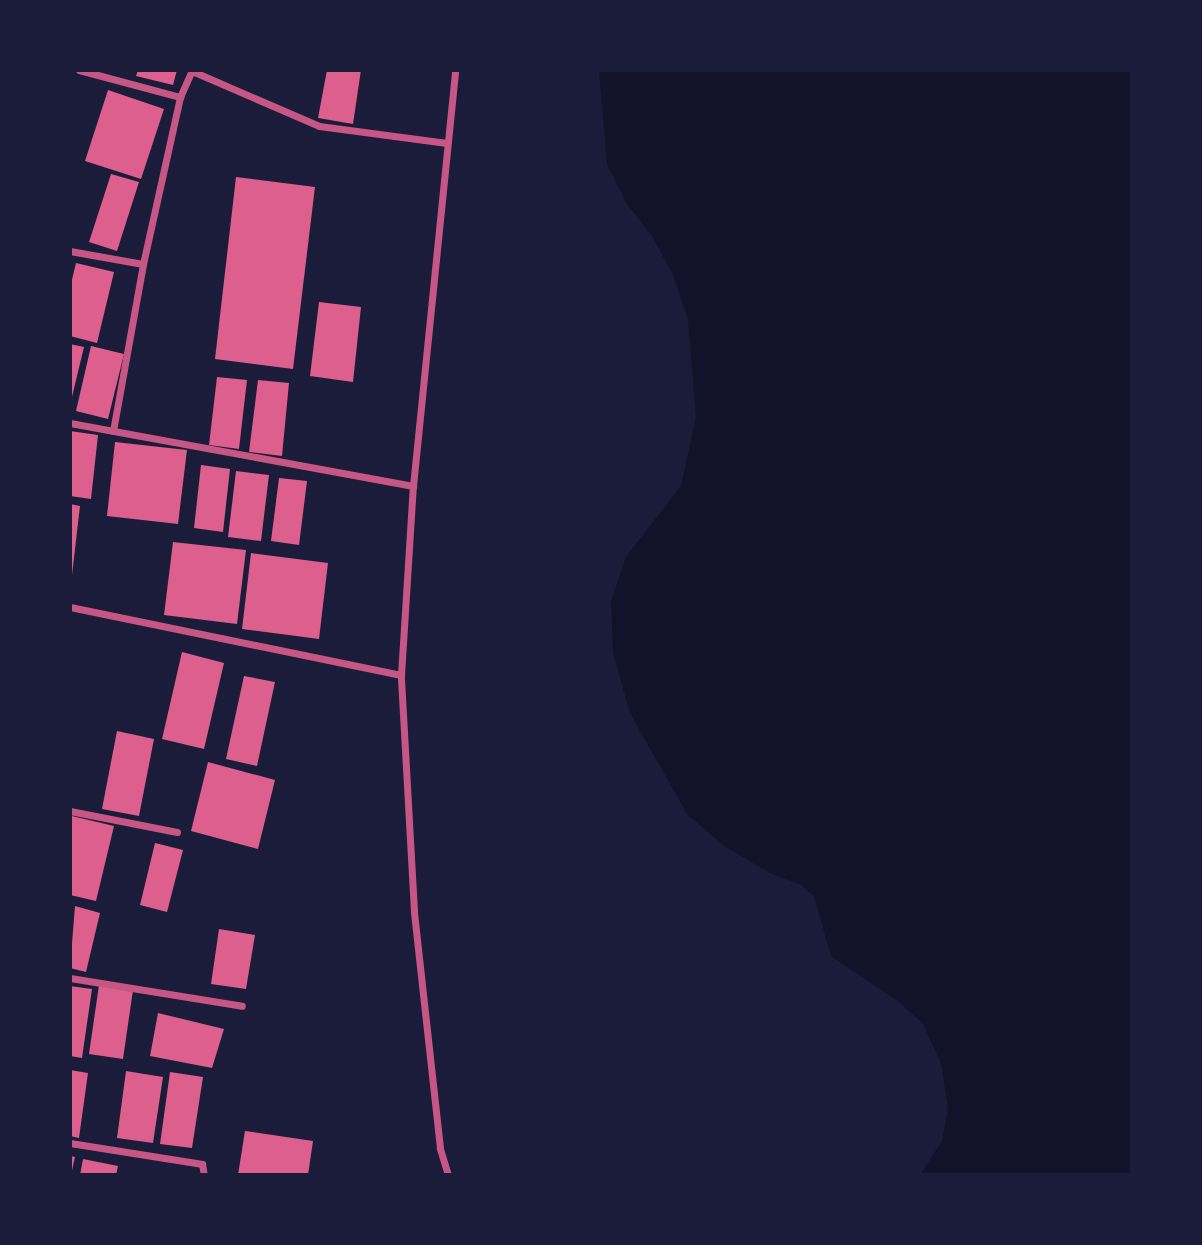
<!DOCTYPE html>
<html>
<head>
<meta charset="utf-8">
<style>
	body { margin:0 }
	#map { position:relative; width:1202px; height:1245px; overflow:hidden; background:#1b1b3a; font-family:Montserrat,sans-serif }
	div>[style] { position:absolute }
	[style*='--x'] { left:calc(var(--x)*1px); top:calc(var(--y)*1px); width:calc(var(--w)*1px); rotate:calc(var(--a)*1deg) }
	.water>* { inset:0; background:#12122b }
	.building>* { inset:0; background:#dd5f8e }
	.minor>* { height:7px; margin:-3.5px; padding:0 3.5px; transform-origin:3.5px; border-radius:3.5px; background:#c65784 }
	span { translate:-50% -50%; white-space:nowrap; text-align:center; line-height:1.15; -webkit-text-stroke:7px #1b1b3a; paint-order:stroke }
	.frame { position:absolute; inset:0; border:72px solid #1b1b3a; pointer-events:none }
</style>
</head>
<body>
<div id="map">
	<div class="water">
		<div style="clip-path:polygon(599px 70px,1132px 70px,1132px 1175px,920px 1175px,942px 1141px,948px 1108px,941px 1063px,923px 1024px,898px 1001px,831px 956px,814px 896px,801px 885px,770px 873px,724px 846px,687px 814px,630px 713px,613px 653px,611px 601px,626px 557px,681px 486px,696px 417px,688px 319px,673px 275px,652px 236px,627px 204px,607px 164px)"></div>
	</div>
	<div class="building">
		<div style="clip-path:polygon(138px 70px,177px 70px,173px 85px,136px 76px)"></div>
		<div style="clip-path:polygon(327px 70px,361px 70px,353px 124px,318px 118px)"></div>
		<div style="clip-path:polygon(108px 90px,164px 109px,141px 179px,85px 161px)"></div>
		<div style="clip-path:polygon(111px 174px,139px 182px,117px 251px,89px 242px)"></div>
		<div style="clip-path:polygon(236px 177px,315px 187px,293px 369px,215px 359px)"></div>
		<div style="clip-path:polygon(76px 263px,114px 272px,97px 343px,70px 336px,70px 288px)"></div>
		<div style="clip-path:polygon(319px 302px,361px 307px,353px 382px,310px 376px)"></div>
		<div style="clip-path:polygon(70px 344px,84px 347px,71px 401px,70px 401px)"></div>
		<div style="clip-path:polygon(91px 346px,124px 354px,108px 419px,76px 411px)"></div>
		<div style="clip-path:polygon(217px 377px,247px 380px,239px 449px,209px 445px)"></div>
		<div style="clip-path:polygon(258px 380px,289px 383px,282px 456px,249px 452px)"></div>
		<div style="clip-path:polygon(70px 431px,98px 435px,91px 499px,70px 496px)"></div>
		<div style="clip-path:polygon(115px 442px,187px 450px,178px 524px,107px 516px)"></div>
		<div style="clip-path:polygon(201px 465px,230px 469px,223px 532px,194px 528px)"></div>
		<div style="clip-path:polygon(236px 471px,269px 475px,261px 541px,228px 537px)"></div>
		<div style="clip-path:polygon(279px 478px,307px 481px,299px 545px,271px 541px)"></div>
		<div style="clip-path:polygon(70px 504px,80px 506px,72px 575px,70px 575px)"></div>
		<div style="clip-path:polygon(173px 542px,246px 550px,237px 624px,164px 615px)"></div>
		<div style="clip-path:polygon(251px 553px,328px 563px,319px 639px,242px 629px)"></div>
		<div style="clip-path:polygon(182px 652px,224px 663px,204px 749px,162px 739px)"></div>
		<div style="clip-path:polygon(244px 676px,275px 682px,257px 766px,226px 759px)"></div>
		<div style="clip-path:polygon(117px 731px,154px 739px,139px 816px,102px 809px)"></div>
		<div style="clip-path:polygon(208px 762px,275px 780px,258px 849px,191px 831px)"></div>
		<div style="clip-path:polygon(72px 816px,114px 826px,96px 901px,70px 895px)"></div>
		<div style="clip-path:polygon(155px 843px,183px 850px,167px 912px,140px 905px)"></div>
		<div style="clip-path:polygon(75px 906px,100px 913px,86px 972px,70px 968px)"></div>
		<div style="clip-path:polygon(219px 929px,255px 935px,246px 989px,211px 984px)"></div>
		<div style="clip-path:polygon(99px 985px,133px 990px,123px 1059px,89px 1054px)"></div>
		<div style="clip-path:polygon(70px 986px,92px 989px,82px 1058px,70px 1056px)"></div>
		<div style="clip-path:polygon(158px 1013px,224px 1029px,212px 1068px,150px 1056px)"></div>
		<div style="clip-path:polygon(70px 1070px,88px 1073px,79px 1138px,70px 1136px)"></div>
		<div style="clip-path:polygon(126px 1071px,163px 1077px,153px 1143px,117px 1138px)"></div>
		<div style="clip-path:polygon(170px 1072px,203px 1077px,192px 1148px,160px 1144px)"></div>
		<div style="clip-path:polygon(245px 1131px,313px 1141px,308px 1175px,238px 1175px)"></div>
		<div style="clip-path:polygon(70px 1156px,75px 1157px,71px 1175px,70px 1175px)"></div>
		<div style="clip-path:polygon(83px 1159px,118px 1166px,116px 1175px,80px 1175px)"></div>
	</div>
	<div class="minor">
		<div style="--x:79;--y:70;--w:105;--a:15"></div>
		<div style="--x:192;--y:71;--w:138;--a:23.4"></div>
		<div style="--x:319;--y:126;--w:129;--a:7.6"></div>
		<div style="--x:70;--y:251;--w:74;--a:10.1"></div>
		<div style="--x:143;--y:264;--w:171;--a:-77.5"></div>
		<div style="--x:180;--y:97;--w:30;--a:-66"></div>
		<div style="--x:70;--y:423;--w:349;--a:10.4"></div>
		<div style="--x:113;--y:431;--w:170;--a:-79.8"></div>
		<div style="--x:70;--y:607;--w:338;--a:11.6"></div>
		<div style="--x:70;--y:811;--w:109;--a:11.1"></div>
		<div style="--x:70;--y:978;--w:174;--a:9.2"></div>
		<div style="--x:70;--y:1143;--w:134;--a:9"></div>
		<div style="--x:202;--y:1164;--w:11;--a:80"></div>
		<div style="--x:448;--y:1175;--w:28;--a:-107"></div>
		<div style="--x:440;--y:1148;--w:238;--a:-96.3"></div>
		<div style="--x:414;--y:911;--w:236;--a:-93.2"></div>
		<div style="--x:401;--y:675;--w:189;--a:-86.4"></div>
		<div style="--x:413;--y:486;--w:418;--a:-84.2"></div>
	</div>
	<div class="frame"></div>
</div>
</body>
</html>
